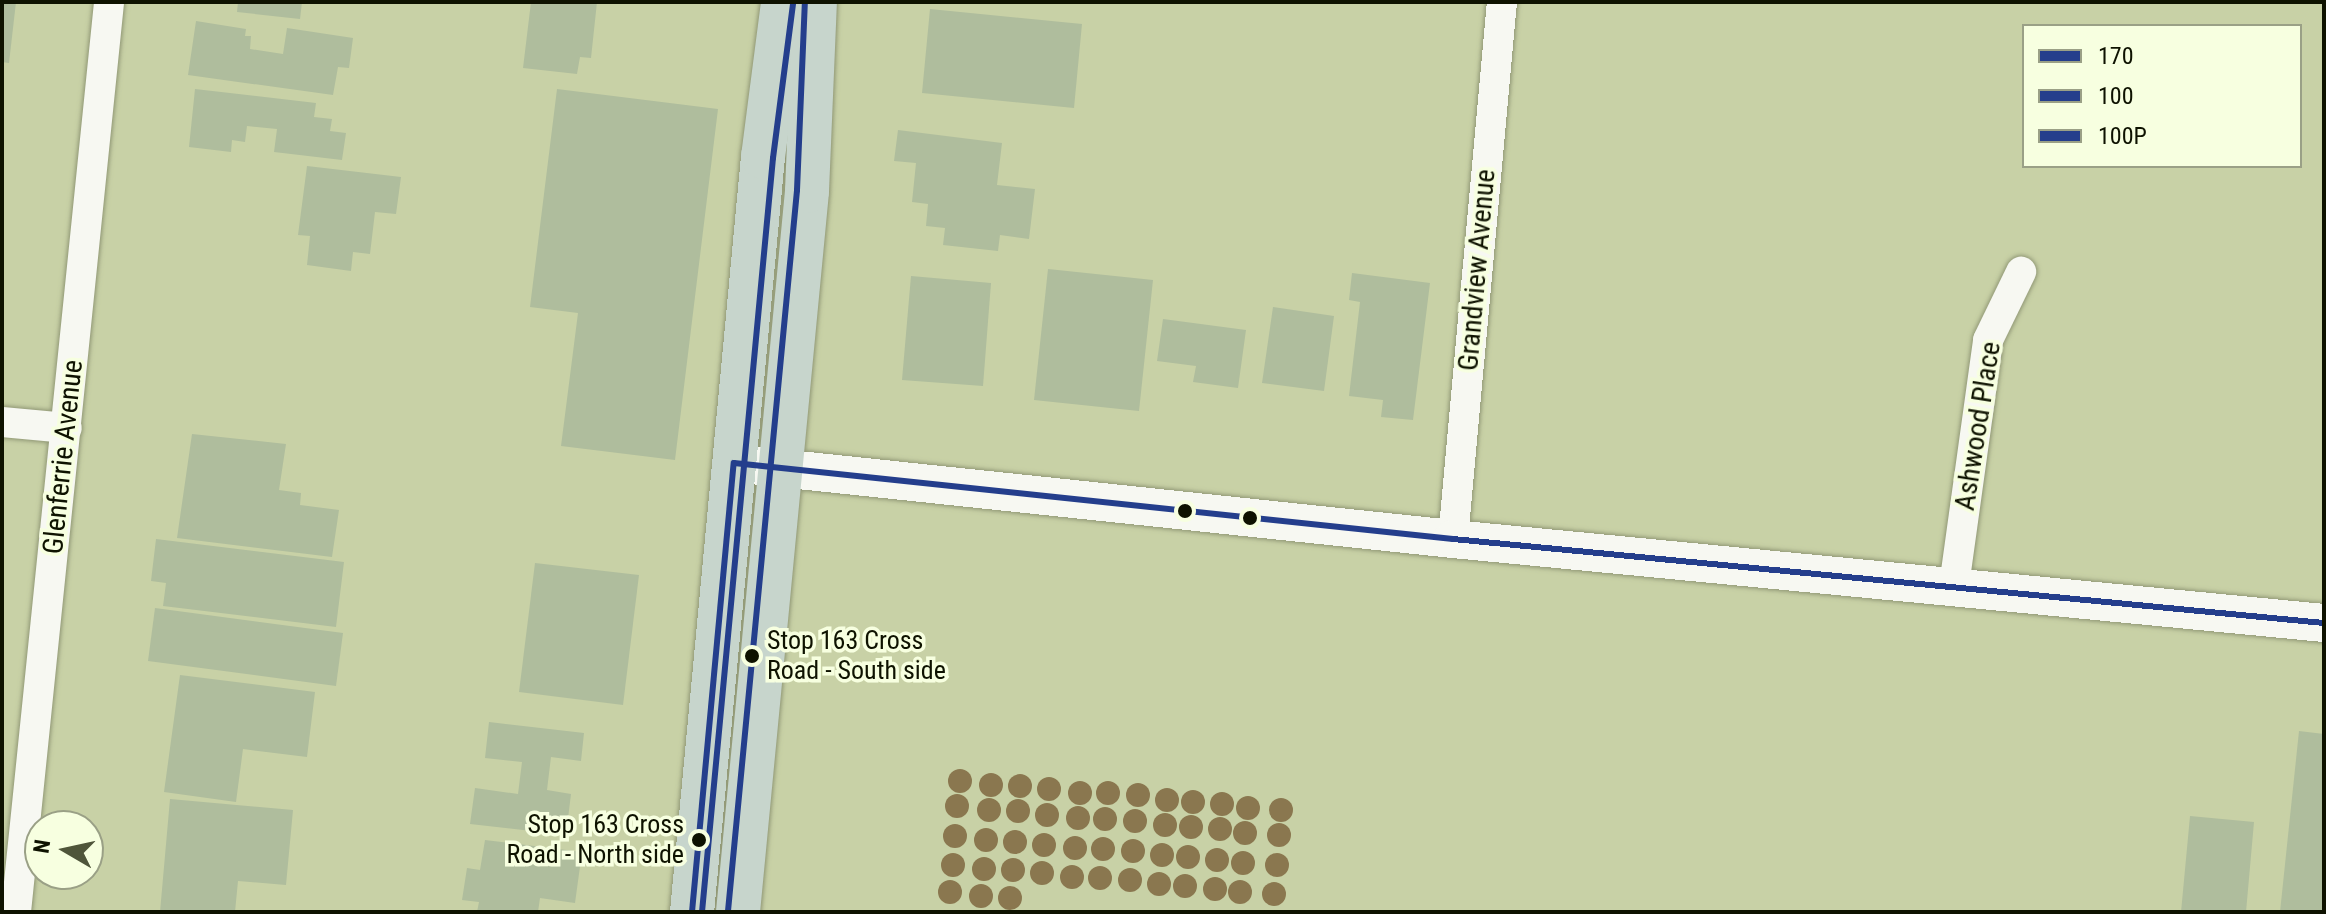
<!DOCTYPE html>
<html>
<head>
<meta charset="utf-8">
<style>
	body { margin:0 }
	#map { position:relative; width:2326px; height:914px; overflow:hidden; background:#c8d1a6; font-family:"Roboto Condensed",sans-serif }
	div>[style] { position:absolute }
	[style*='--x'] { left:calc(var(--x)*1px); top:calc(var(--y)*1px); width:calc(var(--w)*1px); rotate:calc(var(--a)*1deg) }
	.building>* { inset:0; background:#afbd9d }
	.roads { filter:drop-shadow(0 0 2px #919876) drop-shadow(0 0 2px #919876) }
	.minor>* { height:30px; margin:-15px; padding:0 15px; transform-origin:15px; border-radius:15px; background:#f7f8f2 }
	.tertiary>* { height:38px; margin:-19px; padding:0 19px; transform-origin:19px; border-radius:19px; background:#f7f8f2 }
	.trunk>* { height:44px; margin:-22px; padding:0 22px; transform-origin:22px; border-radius:22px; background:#c7d5cc }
	.bus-1>* { height:6px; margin:-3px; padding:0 3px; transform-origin:3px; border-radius:3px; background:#243e8c }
	.bus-2>* { height:6px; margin:-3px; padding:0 3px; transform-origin:3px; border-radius:3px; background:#243e8c }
	.bus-3>* { height:6px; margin:-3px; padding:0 3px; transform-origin:3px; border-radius:3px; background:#243e8c }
	.trees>* { width:24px; height:24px; margin:-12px; border-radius:50%; background:#8a774f }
	.dots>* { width:22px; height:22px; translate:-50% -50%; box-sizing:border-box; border:4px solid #f7ffe0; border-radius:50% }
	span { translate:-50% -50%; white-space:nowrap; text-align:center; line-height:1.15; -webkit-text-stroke:7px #f7ffe0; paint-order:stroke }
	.bus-label { font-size:26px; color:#0e1200 }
	.left { translate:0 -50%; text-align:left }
	.right { translate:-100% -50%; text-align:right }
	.street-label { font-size:28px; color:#0e1200 }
	.frame { position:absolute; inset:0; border:4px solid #0e1200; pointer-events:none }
	.legend { position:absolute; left:2022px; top:24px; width:280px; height:144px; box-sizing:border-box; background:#f7ffe0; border:2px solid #9aa086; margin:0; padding:10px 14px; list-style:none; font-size:24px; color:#0e1200 }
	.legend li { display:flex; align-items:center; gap:16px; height:40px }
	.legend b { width:40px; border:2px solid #9aa086 }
	.north { position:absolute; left:24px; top:810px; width:80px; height:80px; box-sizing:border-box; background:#f7ffe0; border:2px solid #9aa086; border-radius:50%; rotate:279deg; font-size:22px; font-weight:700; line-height:32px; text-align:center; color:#0e1200 }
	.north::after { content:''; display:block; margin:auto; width:28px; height:36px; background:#4f553a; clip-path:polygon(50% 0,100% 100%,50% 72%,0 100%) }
</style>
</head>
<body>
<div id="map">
	<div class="building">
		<div style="clip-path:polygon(2px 2px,16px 2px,9px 63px,2px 62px)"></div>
		<div style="clip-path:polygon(238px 2px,302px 2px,300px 19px,237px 12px)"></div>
		<div style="clip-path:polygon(531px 2px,597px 2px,591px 58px,580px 57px,577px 74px,523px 68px)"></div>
		<div style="clip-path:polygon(930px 9px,1082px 24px,1074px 108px,922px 93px)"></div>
		<div style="clip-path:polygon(196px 21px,246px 29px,245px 36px,251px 36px,250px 49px,283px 54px,287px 28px,353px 38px,349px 68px,338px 67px,333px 95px,188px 75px)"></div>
		<div style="clip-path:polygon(195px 89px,316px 103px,314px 117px,332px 119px,330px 131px,346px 133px,342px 160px,274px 152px,277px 129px,247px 126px,245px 142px,232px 140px,231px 152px,189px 147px)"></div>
		<div style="clip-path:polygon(557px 89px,718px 109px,675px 460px,561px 446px,578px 313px,530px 307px)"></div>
		<div style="clip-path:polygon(898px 130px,1002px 143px,997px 185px,1035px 189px,1029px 239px,1000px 235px,998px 251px,943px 245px,945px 228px,926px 226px,928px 204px,912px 202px,916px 163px,894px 161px)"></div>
		<div style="clip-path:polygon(307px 166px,401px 177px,396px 214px,375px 212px,370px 254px,353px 252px,351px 271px,307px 265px,310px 236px,298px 235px)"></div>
		<div style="clip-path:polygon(1048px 269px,1153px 280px,1139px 411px,1034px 400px)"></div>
		<div style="clip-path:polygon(1352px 273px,1430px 283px,1413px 420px,1381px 417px,1383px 400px,1349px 396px,1360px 302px,1349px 300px)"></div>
		<div style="clip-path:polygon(911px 276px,991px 283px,983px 386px,902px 380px)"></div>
		<div style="clip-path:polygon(1273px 307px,1334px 316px,1324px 391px,1262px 383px)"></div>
		<div style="clip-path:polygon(1163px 319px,1246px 330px,1238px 388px,1193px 382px,1196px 366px,1157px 361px)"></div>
		<div style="clip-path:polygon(192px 434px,286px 444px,279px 490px,301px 493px,300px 505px,339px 510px,332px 557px,177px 538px)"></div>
		<div style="clip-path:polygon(156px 539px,344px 562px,336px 627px,163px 606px,166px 583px,151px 581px)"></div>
		<div style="clip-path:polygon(535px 563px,639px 575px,623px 705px,519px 692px)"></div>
		<div style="clip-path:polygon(155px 608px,343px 633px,336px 686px,148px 661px)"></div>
		<div style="clip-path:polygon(180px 675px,315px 692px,307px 757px,243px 749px,236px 802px,164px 792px)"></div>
		<div style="clip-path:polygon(489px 722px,584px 733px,581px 761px,551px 757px,547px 790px,571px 794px,566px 835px,470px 824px,475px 788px,518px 794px,522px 762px,485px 758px)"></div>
		<div style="clip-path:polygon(2299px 731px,2324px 734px,2324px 912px,2280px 912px)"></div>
		<div style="clip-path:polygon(170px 799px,293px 810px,286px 885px,238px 881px,235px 912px,160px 912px)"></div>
		<div style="clip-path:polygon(2190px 816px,2254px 822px,2246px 912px,2181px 912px)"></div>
		<div style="clip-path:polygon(485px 840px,582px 852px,575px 903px,540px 898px,538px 912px,477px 912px,479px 902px,462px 900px,467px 868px,480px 870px)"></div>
	</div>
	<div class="roads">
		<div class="minor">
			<div style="--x:2;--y:422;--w:65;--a:5.3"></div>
			<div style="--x:1453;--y:539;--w:539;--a:-84.79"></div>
			<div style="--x:1954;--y:586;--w:248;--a:-82.1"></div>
			<div style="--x:1988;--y:340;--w:76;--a:-64.1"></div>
			<div style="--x:16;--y:912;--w:915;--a:-84.16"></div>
		</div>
		<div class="tertiary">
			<div style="--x:751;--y:465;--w:706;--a:6.02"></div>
			<div style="--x:1453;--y:539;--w:875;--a:5.51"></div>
		</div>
		<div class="trunk">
			<div style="--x:692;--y:912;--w:758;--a:-84.63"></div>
			<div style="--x:763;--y:157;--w:156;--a:-82.6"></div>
			<div style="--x:738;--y:912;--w:724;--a:-84.53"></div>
			<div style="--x:807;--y:191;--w:189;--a:-87.6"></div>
		</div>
	</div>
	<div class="bus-1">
		<div style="--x:692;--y:912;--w:451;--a:-84.7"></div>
		<div style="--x:734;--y:463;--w:723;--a:6.03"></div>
		<div style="--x:1453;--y:539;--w:875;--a:5.51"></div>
	</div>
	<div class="bus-2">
		<div style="--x:702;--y:912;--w:757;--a:-84.62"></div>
		<div style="--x:773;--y:158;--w:156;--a:-82.6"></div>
	</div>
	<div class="bus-3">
		<div style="--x:728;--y:911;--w:724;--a:-84.53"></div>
		<div style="--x:797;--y:190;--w:188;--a:-87.6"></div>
	</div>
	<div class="trees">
		<div style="left:960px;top:781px"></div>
		<div style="left:991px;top:785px"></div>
		<div style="left:1020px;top:786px"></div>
		<div style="left:1049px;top:789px"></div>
		<div style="left:1080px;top:793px"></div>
		<div style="left:1108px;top:793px"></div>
		<div style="left:1138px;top:795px"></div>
		<div style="left:1167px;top:800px"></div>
		<div style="left:1193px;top:802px"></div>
		<div style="left:1222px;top:804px"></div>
		<div style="left:957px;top:806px"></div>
		<div style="left:1248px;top:808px"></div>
		<div style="left:989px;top:810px"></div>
		<div style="left:1281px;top:810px"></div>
		<div style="left:1018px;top:811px"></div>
		<div style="left:1047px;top:815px"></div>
		<div style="left:1078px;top:818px"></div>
		<div style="left:1105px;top:819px"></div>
		<div style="left:1135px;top:821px"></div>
		<div style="left:1165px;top:825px"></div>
		<div style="left:1191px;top:827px"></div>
		<div style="left:1220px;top:829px"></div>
		<div style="left:1245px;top:833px"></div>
		<div style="left:1279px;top:835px"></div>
		<div style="left:955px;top:836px"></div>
		<div style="left:986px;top:840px"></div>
		<div style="left:1015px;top:842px"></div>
		<div style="left:1044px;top:845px"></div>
		<div style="left:1075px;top:848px"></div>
		<div style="left:1103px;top:849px"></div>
		<div style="left:1133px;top:851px"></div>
		<div style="left:1162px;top:855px"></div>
		<div style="left:1188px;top:857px"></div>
		<div style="left:1217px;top:860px"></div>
		<div style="left:1243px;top:863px"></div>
		<div style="left:953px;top:865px"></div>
		<div style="left:1277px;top:865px"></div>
		<div style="left:984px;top:869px"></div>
		<div style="left:1013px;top:870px"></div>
		<div style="left:1042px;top:873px"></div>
		<div style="left:1072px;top:877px"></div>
		<div style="left:1100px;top:878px"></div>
		<div style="left:1130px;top:880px"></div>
		<div style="left:1159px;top:884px"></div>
		<div style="left:1185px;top:886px"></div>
		<div style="left:1215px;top:889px"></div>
		<div style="left:950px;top:892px"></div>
		<div style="left:1240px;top:892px"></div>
		<div style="left:1274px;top:894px"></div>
		<div style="left:981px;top:896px"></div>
		<div style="left:1010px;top:898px"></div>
	</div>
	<div class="dots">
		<div style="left:1185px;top:511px;background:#0e1200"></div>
		<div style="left:1250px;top:518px;background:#0e1200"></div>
		<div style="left:752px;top:656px;background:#0e1200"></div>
		<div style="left:699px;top:840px;background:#0e1200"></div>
	</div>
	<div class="bus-label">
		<span class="left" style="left:767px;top:656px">Stop 163 Cross<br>Road - South side</span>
		<span class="right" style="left:684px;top:840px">Stop 163 Cross<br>Road - North side</span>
	</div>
	<div class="street-label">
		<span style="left:1477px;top:270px;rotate:-85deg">Grandview Avenue</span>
		<span style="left:1978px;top:426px;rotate:-81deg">Ashwood Place</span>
		<span style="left:63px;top:457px;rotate:-84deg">Glenferrie Avenue</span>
	</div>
	<div class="frame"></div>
	<ul class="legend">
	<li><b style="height:10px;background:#243e8c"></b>170</li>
	<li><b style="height:10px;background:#243e8c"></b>100</li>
	<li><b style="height:10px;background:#243e8c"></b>100P</li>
	</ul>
	<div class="north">N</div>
</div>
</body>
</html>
